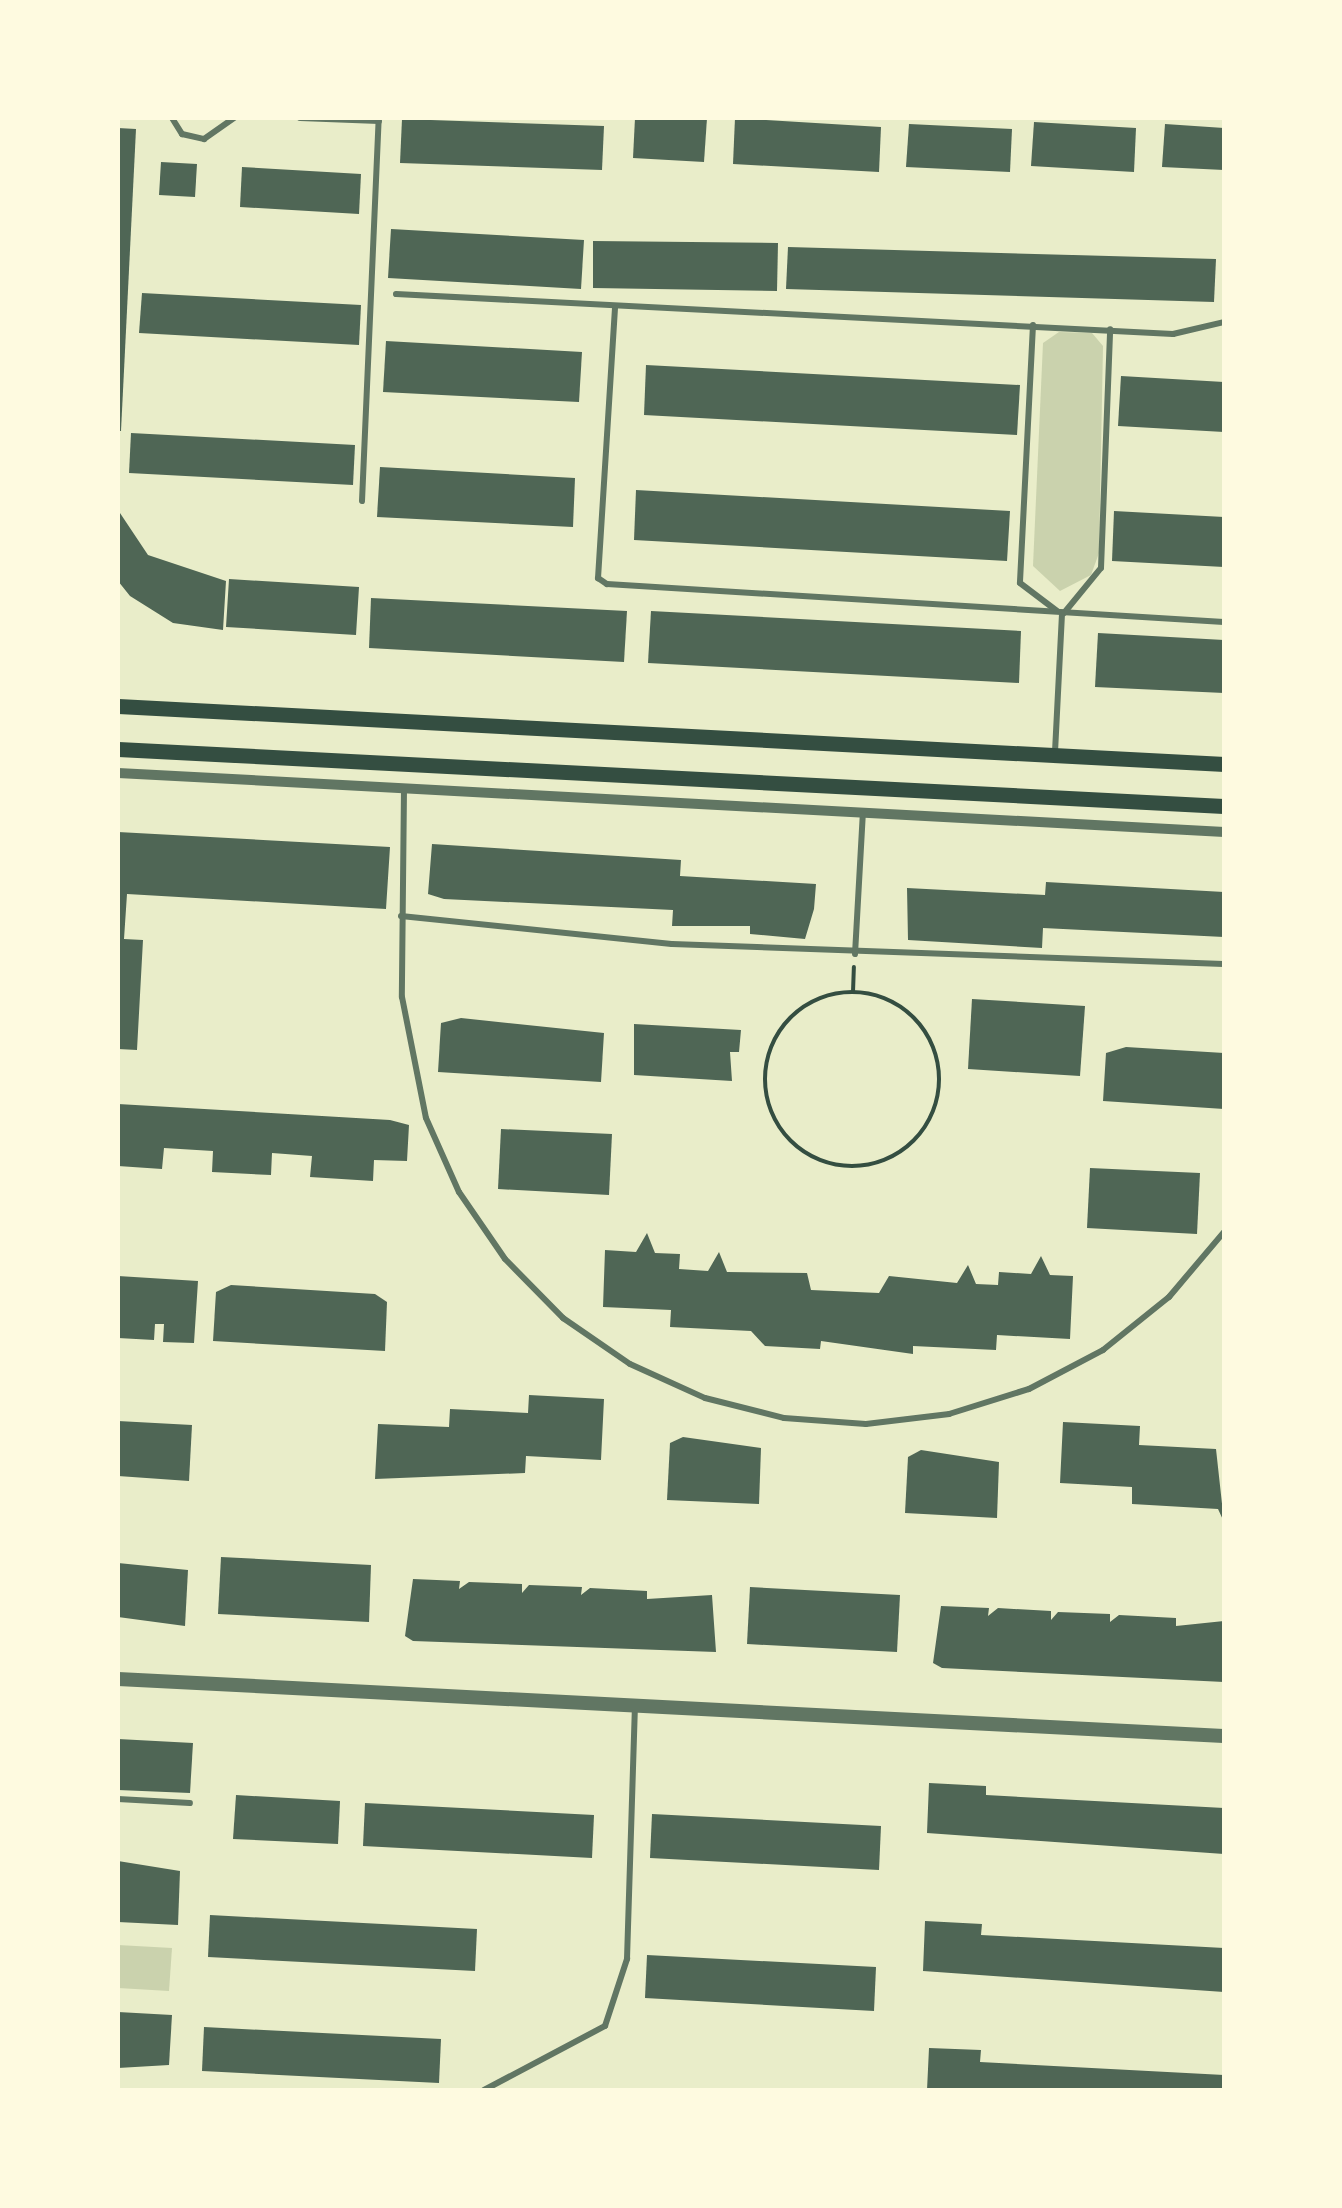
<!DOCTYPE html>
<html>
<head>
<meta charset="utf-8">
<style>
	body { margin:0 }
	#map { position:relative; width:1342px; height:2208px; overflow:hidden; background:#e9edc9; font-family:Commissioner,sans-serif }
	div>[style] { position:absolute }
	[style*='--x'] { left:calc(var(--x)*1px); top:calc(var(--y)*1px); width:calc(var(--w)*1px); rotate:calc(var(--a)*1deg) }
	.green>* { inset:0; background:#cad2ad }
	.building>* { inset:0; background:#4f6655 }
	.path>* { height:4px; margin:-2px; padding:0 2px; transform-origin:2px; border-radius:2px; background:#344e41 }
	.path>.ring { margin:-2px; padding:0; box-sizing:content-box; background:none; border:4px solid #344e41; border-radius:50% }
	.service>* { height:6px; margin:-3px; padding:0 3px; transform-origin:3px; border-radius:3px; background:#617663 }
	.minor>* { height:10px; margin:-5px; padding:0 5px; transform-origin:5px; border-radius:5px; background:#617663 }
	.tertiary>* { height:14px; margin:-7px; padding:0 7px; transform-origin:7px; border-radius:7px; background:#617663 }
	.secondary>* { height:15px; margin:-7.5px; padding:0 7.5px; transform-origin:7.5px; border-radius:7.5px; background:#344e41 }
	span { translate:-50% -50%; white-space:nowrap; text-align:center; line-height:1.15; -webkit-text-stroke:10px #fefae0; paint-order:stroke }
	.frame { position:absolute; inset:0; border:120px solid #fefae0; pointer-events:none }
</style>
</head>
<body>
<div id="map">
	<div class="green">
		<div style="clip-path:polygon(1059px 332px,1092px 333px,1103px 346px,1099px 553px,1091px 575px,1060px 591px,1033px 566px,1043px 343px)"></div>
		<div style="clip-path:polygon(118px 1945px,172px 1948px,169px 1991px,118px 1988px)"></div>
	</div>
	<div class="building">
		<div style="clip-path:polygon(635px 118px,707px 118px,704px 162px,633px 158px)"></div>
		<div style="clip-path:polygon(735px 118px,881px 127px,879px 172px,733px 164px)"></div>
		<div style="clip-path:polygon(402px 119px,604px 126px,602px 170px,400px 163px)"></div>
		<div style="clip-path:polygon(1034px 122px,1136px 128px,1134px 172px,1031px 166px)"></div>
		<div style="clip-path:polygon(909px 124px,1012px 129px,1010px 172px,906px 167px)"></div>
		<div style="clip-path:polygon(1165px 124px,1224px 128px,1224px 170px,1162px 167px)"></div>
		<div style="clip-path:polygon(118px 128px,136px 129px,121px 431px,118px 431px)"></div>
		<div style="clip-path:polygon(161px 162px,197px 164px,195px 197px,159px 195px)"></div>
		<div style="clip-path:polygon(242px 167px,361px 174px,359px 214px,240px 207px)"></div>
		<div style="clip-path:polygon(391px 229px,584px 240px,581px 289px,388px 278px)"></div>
		<div style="clip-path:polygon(593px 241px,778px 243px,777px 291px,593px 288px)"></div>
		<div style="clip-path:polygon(788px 247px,1216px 259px,1214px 302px,786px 289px)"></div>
		<div style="clip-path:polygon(142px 293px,361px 305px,359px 345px,139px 333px)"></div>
		<div style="clip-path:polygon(386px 341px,582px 352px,579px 402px,383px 392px)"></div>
		<div style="clip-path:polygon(646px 365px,1020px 385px,1017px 435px,644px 415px)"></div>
		<div style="clip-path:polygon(1121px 376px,1224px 382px,1224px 432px,1118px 426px)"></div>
		<div style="clip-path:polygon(131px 433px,355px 445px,353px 485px,129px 473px)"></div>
		<div style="clip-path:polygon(380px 467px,575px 478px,573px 527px,377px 517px)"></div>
		<div style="clip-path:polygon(636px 490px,1010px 511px,1007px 561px,634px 540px)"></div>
		<div style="clip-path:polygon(118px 510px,148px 555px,226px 581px,223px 630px,173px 623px,130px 596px,118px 581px)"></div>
		<div style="clip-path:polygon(1114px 511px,1224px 517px,1224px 567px,1112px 561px)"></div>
		<div style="clip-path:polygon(229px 579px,359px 587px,356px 635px,226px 627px)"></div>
		<div style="clip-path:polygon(371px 598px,627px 611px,624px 662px,369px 648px)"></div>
		<div style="clip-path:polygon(651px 611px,1021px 631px,1019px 683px,648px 663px)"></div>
		<div style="clip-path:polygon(1098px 633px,1224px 640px,1224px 693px,1095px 687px)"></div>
		<div style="clip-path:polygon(118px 832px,390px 847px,386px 909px,127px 894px,124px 939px,143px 940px,137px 1050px,118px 1049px)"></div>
		<div style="clip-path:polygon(432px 844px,681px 860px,680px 876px,816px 884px,814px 909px,805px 939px,750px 934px,750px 926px,672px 926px,673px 910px,444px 899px,428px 894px)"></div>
		<div style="clip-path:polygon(1046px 882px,1224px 892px,1224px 937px,1043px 928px,1042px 948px,908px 940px,907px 888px,1045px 895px)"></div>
		<div style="clip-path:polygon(972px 999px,1085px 1006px,1080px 1076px,968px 1069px)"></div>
		<div style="clip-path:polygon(461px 1018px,604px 1033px,601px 1082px,438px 1072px,441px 1023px)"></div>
		<div style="clip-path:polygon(634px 1024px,741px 1030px,739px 1052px,730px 1052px,732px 1081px,634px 1075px)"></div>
		<div style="clip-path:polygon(1126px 1047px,1224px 1053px,1224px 1109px,1103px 1101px,1106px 1053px)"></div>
		<div style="clip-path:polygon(118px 1104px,390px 1120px,409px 1125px,407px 1161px,374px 1160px,373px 1181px,310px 1177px,312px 1156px,272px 1153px,271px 1175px,212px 1172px,213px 1151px,164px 1148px,162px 1169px,118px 1166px)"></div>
		<div style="clip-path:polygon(501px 1129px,612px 1134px,609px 1195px,498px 1189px)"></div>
		<div style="clip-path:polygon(1090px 1168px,1200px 1173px,1197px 1234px,1087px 1228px)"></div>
		<div style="clip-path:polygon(647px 1233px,655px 1253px,680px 1254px,679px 1269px,708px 1271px,719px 1252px,727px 1272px,807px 1273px,811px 1290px,879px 1293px,889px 1276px,957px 1283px,968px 1265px,976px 1284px,998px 1285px,999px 1272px,1031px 1274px,1041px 1256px,1050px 1275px,1073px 1276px,1070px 1339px,997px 1335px,996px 1350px,913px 1346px,913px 1354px,821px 1341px,820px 1349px,765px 1346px,751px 1331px,670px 1327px,671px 1310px,603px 1307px,605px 1250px,636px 1252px)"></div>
		<div style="clip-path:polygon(118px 1276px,198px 1281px,194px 1343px,163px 1342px,164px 1324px,155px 1324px,154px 1340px,118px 1338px)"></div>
		<div style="clip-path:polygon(231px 1285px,375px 1294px,387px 1302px,385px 1351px,213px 1341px,216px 1292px)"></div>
		<div style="clip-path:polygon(529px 1395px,604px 1399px,601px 1460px,526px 1456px,525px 1473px,375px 1479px,378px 1424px,449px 1427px,450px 1409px,528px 1413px)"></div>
		<div style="clip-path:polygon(118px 1421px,192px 1425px,189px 1481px,118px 1476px)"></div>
		<div style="clip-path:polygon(1063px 1422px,1140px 1426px,1139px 1445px,1216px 1449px,1224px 1522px,1218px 1509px,1132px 1504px,1132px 1487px,1060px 1483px)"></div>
		<div style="clip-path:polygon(683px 1437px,761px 1448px,759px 1504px,667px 1500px,670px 1443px)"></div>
		<div style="clip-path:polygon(921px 1450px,999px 1462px,997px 1518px,905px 1513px,908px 1457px)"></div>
		<div style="clip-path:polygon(221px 1557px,371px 1565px,369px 1622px,218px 1614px)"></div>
		<div style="clip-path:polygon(118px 1563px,188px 1570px,185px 1626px,118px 1617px)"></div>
		<div style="clip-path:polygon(413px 1579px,460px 1581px,459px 1589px,469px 1582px,522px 1584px,522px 1593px,529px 1585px,582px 1587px,581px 1595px,590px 1588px,647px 1591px,647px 1599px,712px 1595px,716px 1652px,413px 1641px,405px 1636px)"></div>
		<div style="clip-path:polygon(750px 1587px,900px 1595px,897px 1652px,747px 1644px)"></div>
		<div style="clip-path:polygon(941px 1606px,989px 1608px,988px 1616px,998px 1608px,1051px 1611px,1051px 1620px,1058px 1612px,1110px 1614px,1110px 1622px,1119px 1615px,1176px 1618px,1176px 1626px,1224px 1621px,1224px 1682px,942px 1668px,933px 1663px)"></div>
		<div style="clip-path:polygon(118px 1739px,193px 1743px,190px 1793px,118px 1790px)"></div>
		<div style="clip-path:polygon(929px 1783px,986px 1786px,986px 1795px,1224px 1808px,1224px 1854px,927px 1833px)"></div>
		<div style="clip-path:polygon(236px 1795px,340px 1801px,338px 1844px,233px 1839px)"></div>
		<div style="clip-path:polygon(365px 1803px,594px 1815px,592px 1858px,363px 1846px)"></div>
		<div style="clip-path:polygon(652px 1814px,881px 1826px,879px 1870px,650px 1858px)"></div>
		<div style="clip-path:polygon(118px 1861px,180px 1871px,178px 1925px,118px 1922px)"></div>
		<div style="clip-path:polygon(210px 1915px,477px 1929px,475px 1971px,208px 1957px)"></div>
		<div style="clip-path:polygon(925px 1921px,982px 1924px,981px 1935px,1224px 1948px,1224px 1992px,923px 1971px)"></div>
		<div style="clip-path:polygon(647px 1955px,876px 1967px,874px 2011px,645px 1998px)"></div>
		<div style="clip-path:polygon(118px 2012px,172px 2015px,169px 2065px,118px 2068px)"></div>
		<div style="clip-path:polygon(204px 2027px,441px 2039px,439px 2083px,202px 2071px)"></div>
		<div style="clip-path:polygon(929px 2048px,981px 2050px,980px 2062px,1224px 2075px,1224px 2090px,927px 2090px)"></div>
	</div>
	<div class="path">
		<div style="--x:853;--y:992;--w:25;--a:-88"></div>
		<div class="ring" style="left:765px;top:992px;width:170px;height:170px"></div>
	</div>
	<div class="service">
		<div style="--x:172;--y:118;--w:19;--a:58"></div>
		<div style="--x:182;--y:134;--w:23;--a:13"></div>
		<div style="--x:204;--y:139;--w:37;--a:-35"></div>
		<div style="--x:300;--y:118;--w:79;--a:2.2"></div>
		<div style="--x:396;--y:294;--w:778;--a:2.95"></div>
		<div style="--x:1173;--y:334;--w:52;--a:-13.2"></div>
		<div style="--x:615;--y:308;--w:271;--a:93.6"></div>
		<div style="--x:598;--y:578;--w:11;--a:34"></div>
		<div style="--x:607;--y:584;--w:618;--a:3.52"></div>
		<div style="--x:1033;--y:325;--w:258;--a:92.9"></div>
		<div style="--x:1020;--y:583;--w:46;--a:37.1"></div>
		<div style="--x:362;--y:501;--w:383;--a:-87.5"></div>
		<div style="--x:1064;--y:613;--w:58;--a:-50.6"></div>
		<div style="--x:1101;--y:568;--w:239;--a:-87.8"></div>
		<div style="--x:1055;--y:752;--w:139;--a:-87.1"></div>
		<div style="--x:404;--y:789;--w:208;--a:90.6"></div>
		<div style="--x:402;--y:997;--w:123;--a:78.8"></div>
		<div style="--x:426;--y:1118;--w:81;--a:66"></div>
		<div style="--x:459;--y:1192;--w:81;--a:55.5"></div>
		<div style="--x:505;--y:1259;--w:83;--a:45.5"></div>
		<div style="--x:563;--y:1318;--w:81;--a:34.5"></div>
		<div style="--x:630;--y:1364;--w:82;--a:24.4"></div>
		<div style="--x:705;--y:1398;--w:81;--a:14.2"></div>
		<div style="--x:784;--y:1418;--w:82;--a:4.2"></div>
		<div style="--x:866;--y:1424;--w:84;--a:-6.9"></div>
		<div style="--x:949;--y:1414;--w:84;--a:-17.4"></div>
		<div style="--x:1029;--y:1389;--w:84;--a:-27.8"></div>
		<div style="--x:1103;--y:1350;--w:85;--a:-38.8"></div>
		<div style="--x:1169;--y:1297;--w:85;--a:-49.8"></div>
		<div style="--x:401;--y:916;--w:272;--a:5.9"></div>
		<div style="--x:672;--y:944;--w:552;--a:2.08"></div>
		<div style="--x:855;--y:954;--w:141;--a:-86.8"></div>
		<div style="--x:118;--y:1799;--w:72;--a:3.2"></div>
		<div style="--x:484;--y:2090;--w:137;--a:-27.9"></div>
		<div style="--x:605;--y:2026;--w:71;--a:-71.8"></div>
		<div style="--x:627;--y:1959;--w:253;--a:-88.2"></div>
	</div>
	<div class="minor">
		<div style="--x:118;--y:773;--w:1108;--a:3.05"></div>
	</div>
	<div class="tertiary">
		<div style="--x:118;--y:1679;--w:1107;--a:2.95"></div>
	</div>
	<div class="secondary">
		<div style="--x:118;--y:706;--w:1108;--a:3"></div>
		<div style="--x:118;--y:749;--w:1107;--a:2.95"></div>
	</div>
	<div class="frame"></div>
</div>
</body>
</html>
